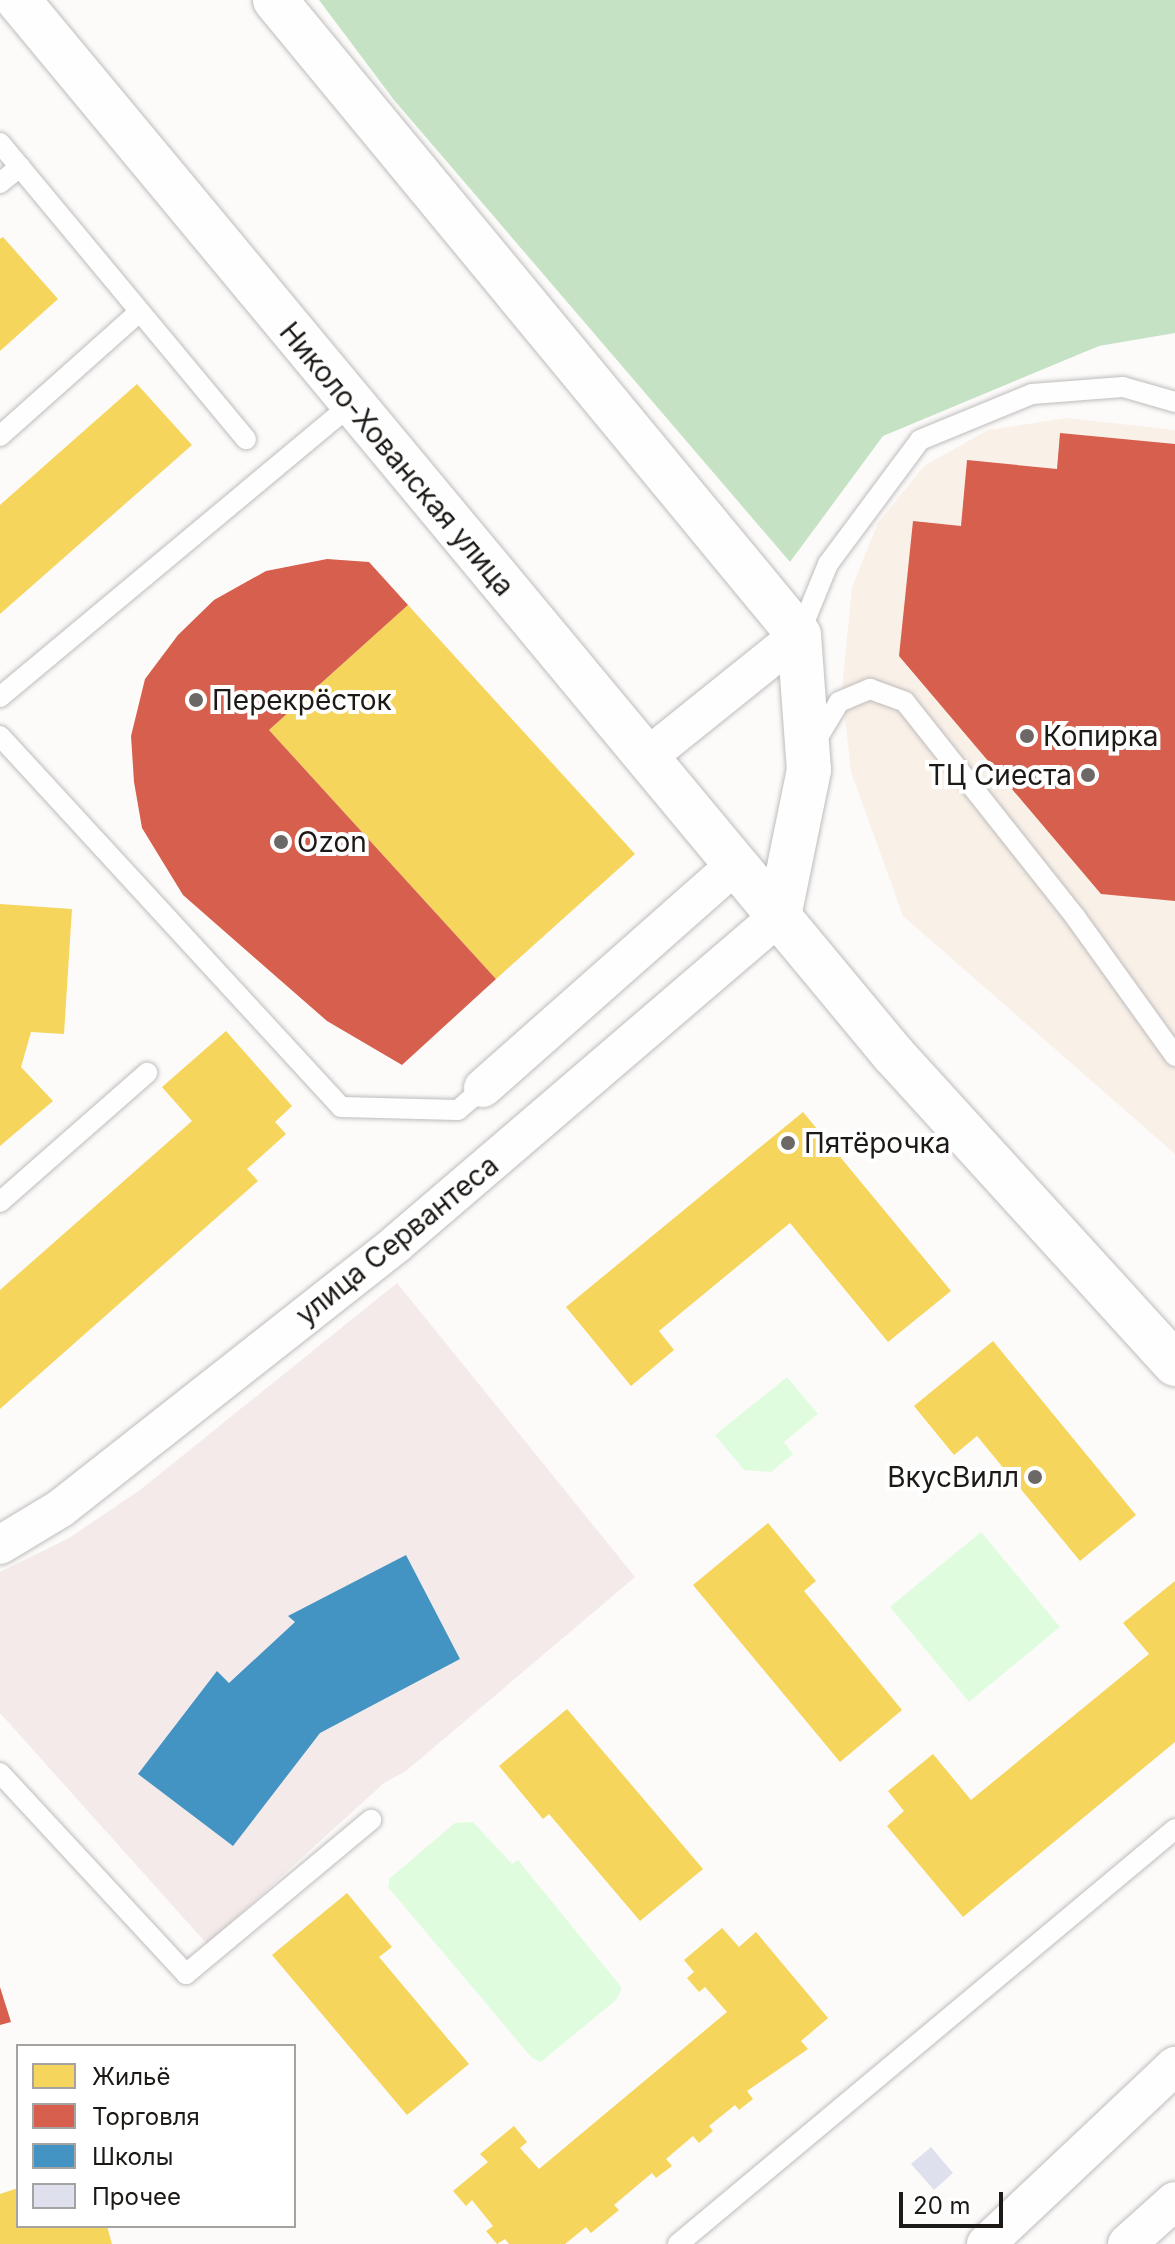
<!DOCTYPE html>
<html>
<head>
<meta charset="utf-8">
<style>
	body { margin:0 }
	#map { position:relative; width:1175px; height:2244px; overflow:hidden; background:#fcfbfa; font-family:Inter,sans-serif }
	div>[style] { position:absolute }
	[style*='--x'] { left:calc(var(--x)*1px); top:calc(var(--y)*1px); width:calc(var(--w)*1px); rotate:calc(var(--a)*1deg) }
	.commercial>* { inset:0; background:#f9f0e8 }
	.education>* { inset:0; background:#f4eaea }
	.green>* { inset:0; background:#e0fcde }
	.forest>* { inset:0; background:#c5e3c4 }
	.homes>* { inset:0; background:#f6d55c }
	.shops>* { inset:0; background:#d6604d }
	.schools>* { inset:0; background:#4393c3 }
	.building>* { inset:0; background:#dfe0ed }
	.roads { filter:drop-shadow(0 0 2px #bfbcbb) drop-shadow(0 0 2px #bfbcbb) }
	.service>* { height:20px; margin:-10px; padding:0 10px; transform-origin:10px; border-radius:10px; background:#fffefe }
	.minor>* { height:38px; margin:-19px; padding:0 19px; transform-origin:19px; border-radius:19px; background:#fffefe }
	.tertiary>* { height:44px; margin:-22px; padding:0 22px; transform-origin:22px; border-radius:22px; background:#fffefe }
	.dots>* { width:22px; height:22px; translate:-50% -50%; box-sizing:border-box; border:4px solid #fff; border-radius:50% }
	span { translate:-50% -50%; white-space:nowrap; text-align:center; line-height:1.15; -webkit-text-stroke:8px #fff; paint-order:stroke }
	.street-label { font-size:28px; color:#1d1916 }
	.poi-label { font-size:28px; color:#1d1916 }
	.left { translate:0 -50%; text-align:left }
	.right { translate:-100% -50%; text-align:right }
	.legend { position:absolute; left:16px; top:2044px; width:280px; height:184px; box-sizing:border-box; background:#fff; border:2px solid #a5a3a2; margin:0; padding:10px 14px; list-style:none; font-size:24px; color:#1d1916 }
	.legend li { display:flex; align-items:center; gap:16px; height:40px }
	.legend b { width:40px; border:2px solid #a5a3a2 }
	.scale { position:absolute; left:899px; top:2192px; width:104px; height:36px; box-sizing:border-box; border:4px solid #1d1916; border-top:0; padding-left:10px; font-size:24px; line-height:28px; white-space:nowrap; color:#1d1916; -webkit-text-stroke:6px #fff; paint-order:stroke }
</style>
</head>
<body>
<div id="map">
	<div class="commercial">
		<div style="clip-path:polygon(1067px 418px,1175px 430px,1175px 1154px,903px 916px,851px 772px,842px 689px,852px 587px,878px 523px,924px 466px,988px 430px)"></div>
	</div>
	<div class="education">
		<div style="clip-path:polygon(397px 1283px,635px 1577px,406px 1771px,384px 1783px,207px 1944px,0 1713px,0 1572px,69px 1538px,140px 1490px)"></div>
	</div>
	<div class="green">
		<div style="clip-path:polygon(787px 1377px,818px 1414px,784px 1442px,793px 1454px,771px 1472px,744px 1470px,715px 1435px)"></div>
		<div style="clip-path:polygon(981px 1532px,1060px 1627px,969px 1702px,890px 1607px)"></div>
		<div style="clip-path:polygon(473px 1822px,512px 1864px,518px 1860px,622px 1988px,616px 2000px,541px 2062px,532px 2058px,388px 1887px,390px 1878px,455px 1823px)"></div>
	</div>
	<div class="forest">
		<div style="clip-path:polygon(319px 0,1175px 0,1175px 333px,1099px 346px,883px 436px,790px 562px,394px 100px)"></div>
	</div>
	<div class="homes">
		<div style="clip-path:polygon(3px 237px,58px 299px,0 351px,0 239px)"></div>
		<div style="clip-path:polygon(137px 384px,192px 445px,0 614px,0 505px)"></div>
		<div style="clip-path:polygon(408px 605px,635px 854px,496px 979px,269px 730px)"></div>
		<div style="clip-path:polygon(0 904px,72px 909px,64px 1034px,31px 1032px,21px 1067px,53px 1101px,0 1146px)"></div>
		<div style="clip-path:polygon(226px 1031px,292px 1106px,275px 1122px,286px 1134px,247px 1169px,258px 1181px,0 1409px,0 1290px,192px 1121px,162px 1087px)"></div>
		<div style="clip-path:polygon(803px 1112px,951px 1291px,888px 1342px,790px 1223px,659px 1331px,674px 1350px,631px 1386px,566px 1307px)"></div>
		<div style="clip-path:polygon(993px 1341px,1136px 1515px,1080px 1561px,977px 1436px,954px 1455px,914px 1406px)"></div>
		<div style="clip-path:polygon(768px 1523px,816px 1581px,804px 1591px,902px 1710px,840px 1762px,693px 1585px)"></div>
		<div style="clip-path:polygon(1175px 1581px,1175px 1742px,963px 1917px,887px 1826px,904px 1811px,888px 1791px,933px 1754px,971px 1800px,1149px 1654px,1123px 1623px)"></div>
		<div style="clip-path:polygon(567px 1709px,703px 1869px,640px 1921px,549px 1814px,543px 1819px,499px 1766px)"></div>
		<div style="clip-path:polygon(347px 1893px,392px 1947px,379px 1957px,469px 2064px,407px 2115px,272px 1955px)"></div>
		<div style="clip-path:polygon(722px 1928px,739px 1947px,756px 1932px,828px 2018px,801px 2041px,808px 2049px,747px 2091px,753px 2099px,739px 2110px,735px 2105px,709px 2126px,713px 2131px,699px 2143px,693px 2136px,666px 2159px,672px 2166px,656px 2178px,652px 2173px,614px 2205px,619px 2210px,591px 2233px,586px 2227px,565px 2244px,509px 2244px,505px 2239px,497px 2244px,486px 2231px,493px 2226px,472px 2200px,466px 2206px,453px 2191px,488px 2162px,480px 2154px,514px 2126px,527px 2142px,520px 2148px,539px 2169px,727px 2012px,705px 1987px,699px 1992px,687px 1978px,694px 1972px,684px 1960px)"></div>
		<div style="clip-path:polygon(18px 2188px,18px 2226px,107px 2226px,112px 2244px,0 2244px,0 2194px)"></div>
	</div>
	<div class="shops">
		<div style="clip-path:polygon(1060px 433px,1175px 444px,1175px 901px,1101px 894px,899px 656px,913px 521px,961px 526px,967px 460px,1057px 469px)"></div>
		<div style="clip-path:polygon(327px 559px,369px 562px,408px 605px,269px 730px,496px 979px,402px 1065px,327px 1021px,183px 895px,142px 828px,134px 782px,131px 736px,145px 679px,178px 635px,214px 600px,266px 571px)"></div>
		<div style="clip-path:polygon(0 1987px,11px 2022px,0 2025px)"></div>
	</div>
	<div class="schools">
		<div style="clip-path:polygon(406px 1555px,460px 1659px,320px 1733px,233px 1846px,138px 1774px,217px 1671px,229px 1683px,295px 1622px,288px 1616px)"></div>
	</div>
	<div class="building">
		<div style="clip-path:polygon(931px 2147px,953px 2173px,934px 2190px,911px 2164px)"></div>
	</div>
	<div class="roads">
		<div class="service">
			<div style="--x:0;--y:143;--w:385;--a:50.3"></div>
			<div style="--x:0;--y:183;--w:26;--a:-39"></div>
			<div style="--x:0;--y:436;--w:186;--a:-41.7"></div>
			<div style="--x:799;--y:635;--w:77;--a:-67.8"></div>
			<div style="--x:828;--y:564;--w:154;--a:-53.4"></div>
			<div style="--x:920;--y:440;--w:121;--a:-22.3"></div>
			<div style="--x:1032;--y:394;--w:91;--a:-4.4"></div>
			<div style="--x:1123;--y:387;--w:54;--a:16.1"></div>
			<div style="--x:0;--y:697;--w:457;--a:-39.8"></div>
			<div style="--x:0;--y:736;--w:504;--a:47.41"></div>
			<div style="--x:341;--y:1107;--w:117;--a:1.5"></div>
			<div style="--x:458;--y:1110;--w:33;--a:-41"></div>
			<div style="--x:817;--y:739;--w:43;--a:-59.3"></div>
			<div style="--x:839;--y:702;--w:34;--a:-23"></div>
			<div style="--x:870;--y:689;--w:37;--a:20"></div>
			<div style="--x:905;--y:702;--w:275;--a:51.6"></div>
			<div style="--x:1076;--y:918;--w:170;--a:54.3"></div>
			<div style="--x:0;--y:1202;--w:196;--a:-41.3"></div>
			<div style="--x:0;--y:1773;--w:274;--a:47.2"></div>
			<div style="--x:186;--y:1974;--w:241;--a:-39.8"></div>
			<div style="--x:678;--y:2244;--w:647;--a:-39.86"></div>
		</div>
		<div class="minor">
			<div style="--x:646;--y:758;--w:196;--a:-38.8"></div>
			<div style="--x:483;--y:1088;--w:337;--a:-41.5"></div>
			<div style="--x:0;--y:1545;--w:71;--a:-31.2"></div>
			<div style="--x:61;--y:1508;--w:427;--a:-38.2"></div>
			<div style="--x:396;--y:1244;--w:504;--a:-40.58"></div>
			<div style="--x:986;--y:2244;--w:260;--a:-43.3"></div>
			<div style="--x:1127;--y:2244;--w:64;--a:-41.9"></div>
		</div>
		<div class="tertiary">
			<div style="--x:18;--y:0;--w:1371;--a:50.3"></div>
			<div style="--x:894;--y:1055;--w:418;--a:47.7"></div>
			<div style="--x:275;--y:0;--w:823;--a:50.47"></div>
			<div style="--x:799;--y:635;--w:135;--a:85.8"></div>
			<div style="--x:809;--y:770;--w:149;--a:101.6"></div>
		</div>
	</div>
	<div class="dots">
		<div style="left:196px;top:700px;background:#6b6866"></div>
		<div style="left:1027px;top:736px;background:#6b6866"></div>
		<div style="left:1088px;top:775px;background:#6b6866"></div>
		<div style="left:281px;top:842px;background:#6b6866"></div>
		<div style="left:788px;top:1143px;background:#6b6866"></div>
		<div style="left:1035px;top:1477px;background:#6b6866"></div>
	</div>
	<div class="street-label">
		<span style="left:397px;top:459px;rotate:50deg">Николо-Хованская улица</span>
		<span style="left:397px;top:1240px;rotate:-39deg">улица Сервантеса</span>
	</div>
	<div class="poi-label">
		<span class="left" style="left:212px;top:700px">Перекрёсток</span>
		<span class="left" style="left:1043px;top:736px">Копирка</span>
		<span class="right" style="left:1072px;top:775px">ТЦ Сиеста</span>
		<span class="left" style="left:297px;top:842px">Ozon</span>
		<span class="left" style="left:804px;top:1143px">Пятёрочка</span>
		<span class="right" style="left:1019px;top:1477px">ВкусВилл</span>
	</div>
	<ul class="legend">
	<li><b style="height:22px;background:#f6d55c"></b>Жильё</li>
	<li><b style="height:22px;background:#d6604d"></b>Торговля</li>
	<li><b style="height:22px;background:#4393c3"></b>Школы</li>
	<li><b style="height:22px;background:#dfe0ed"></b>Прочее</li>
	</ul>
	<div class="scale">20 m</div>
</div>
</body>
</html>
